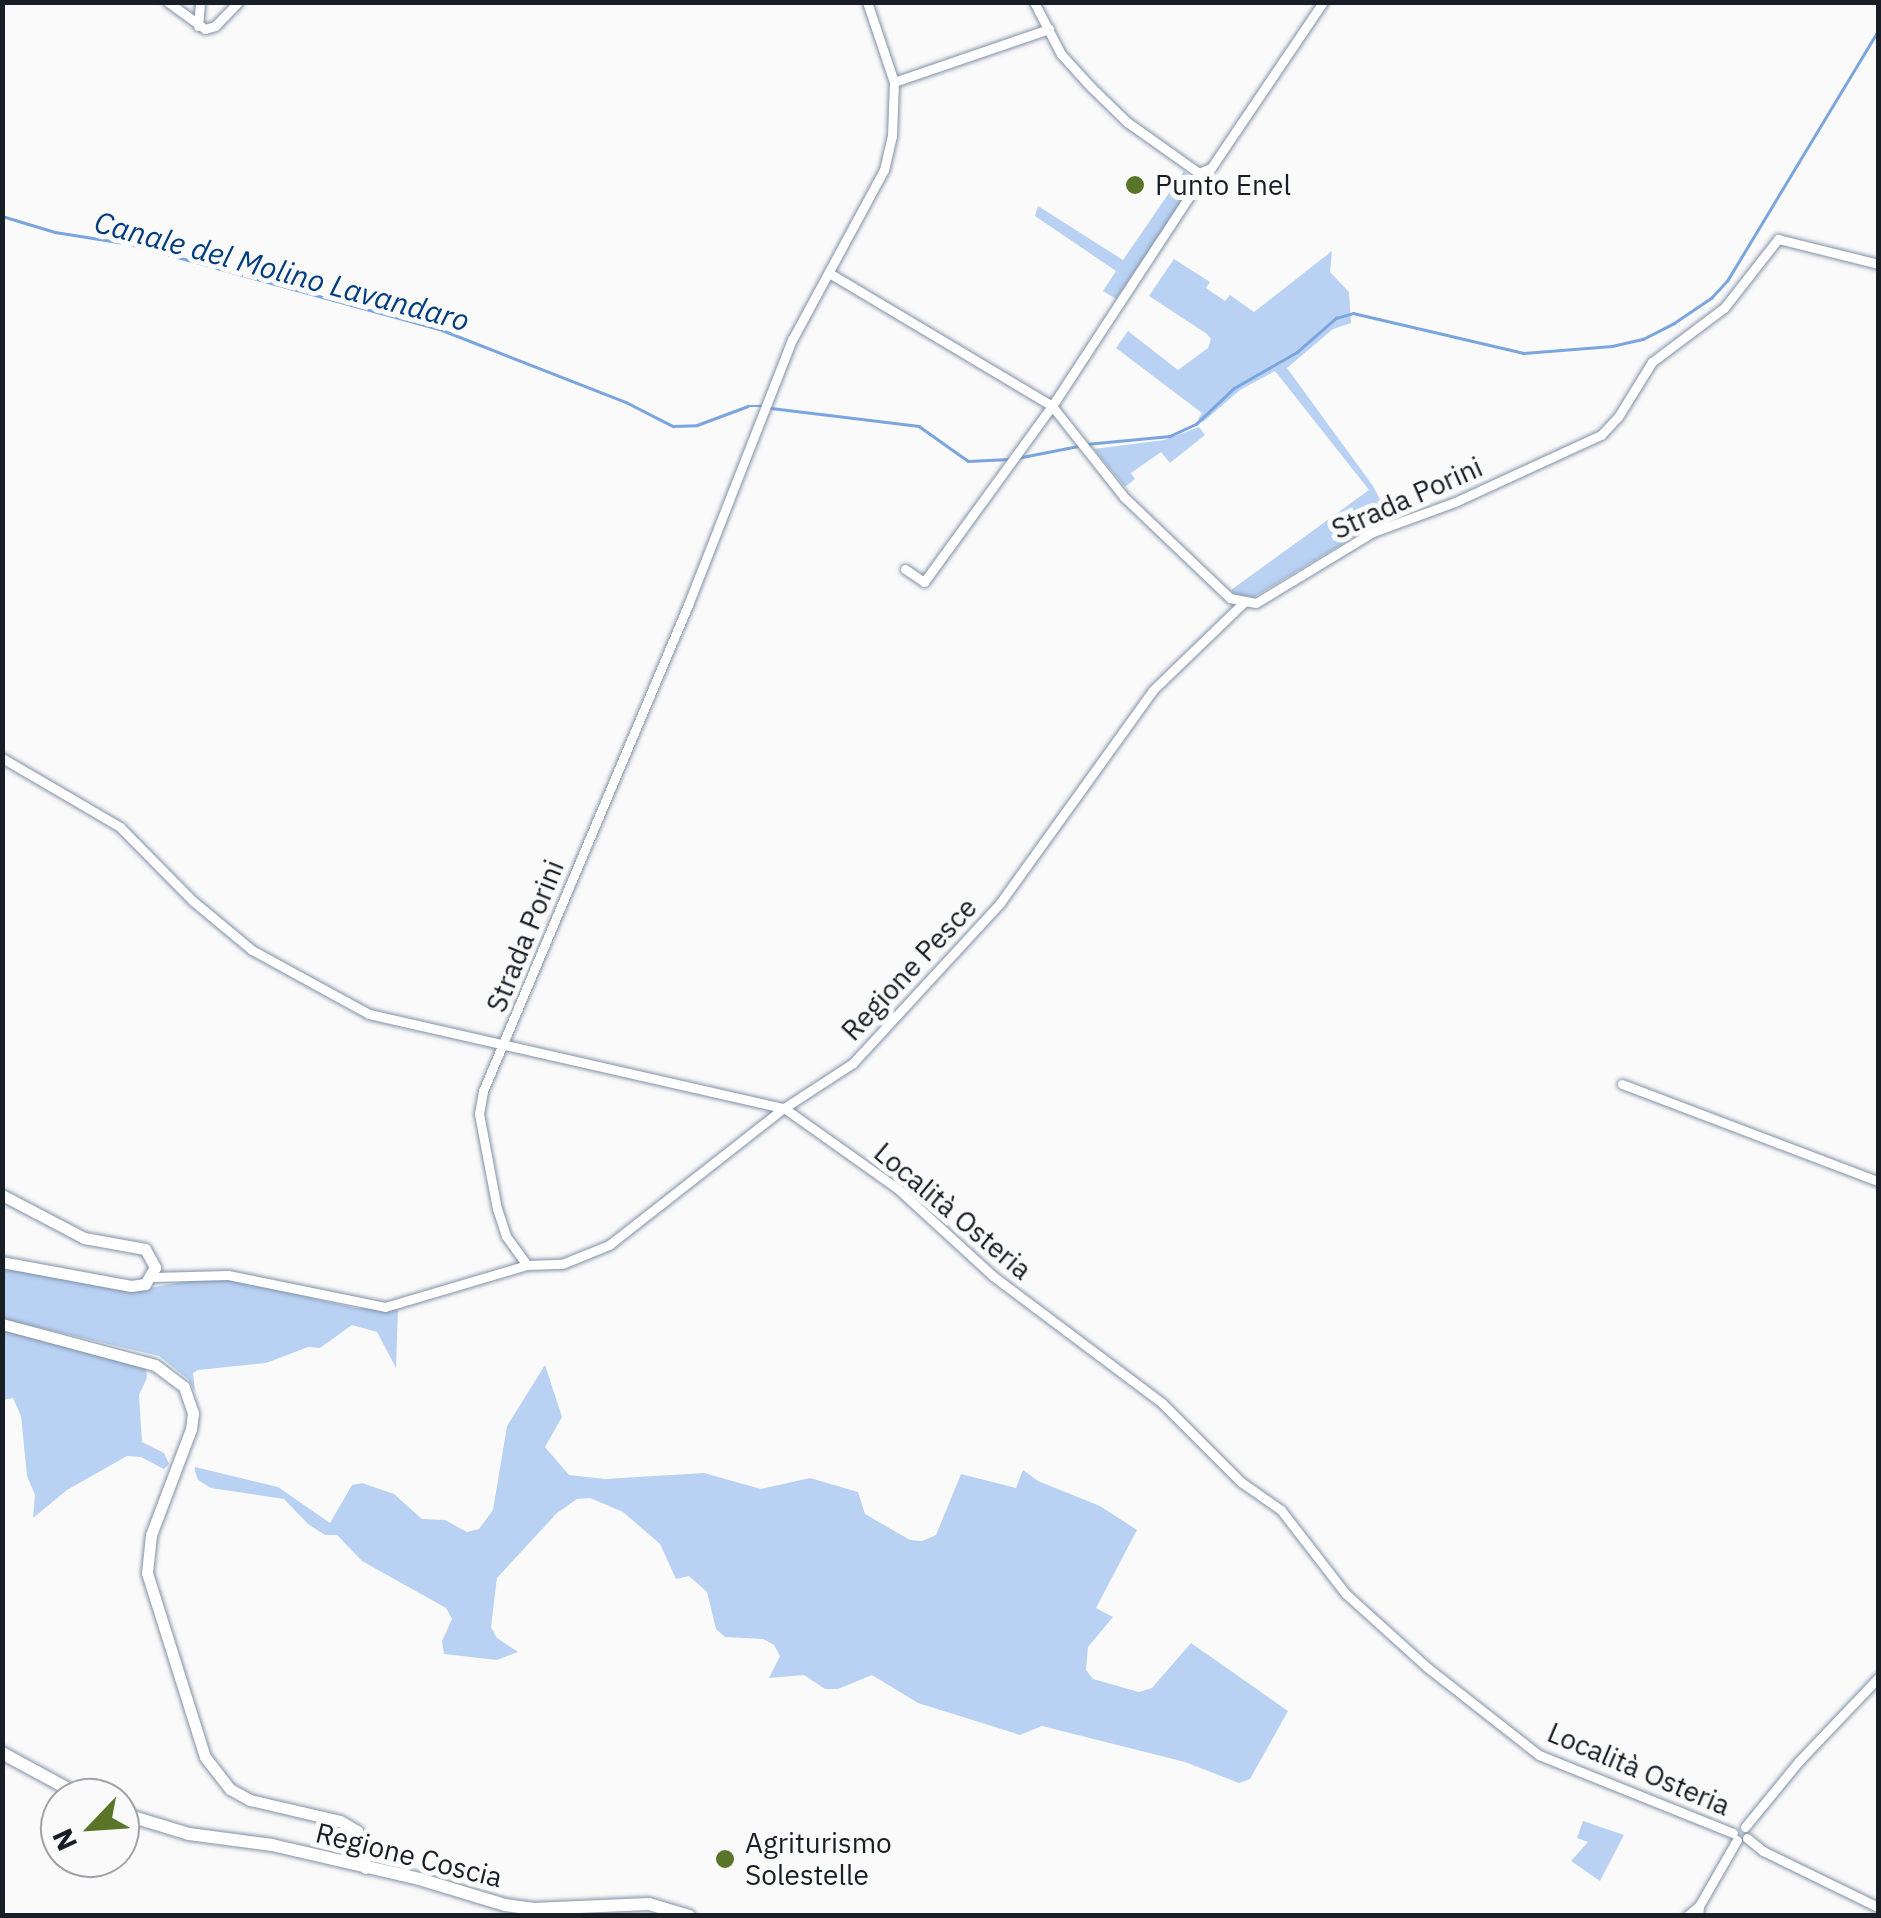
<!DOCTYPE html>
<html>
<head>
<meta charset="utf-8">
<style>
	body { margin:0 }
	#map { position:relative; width:1881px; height:1918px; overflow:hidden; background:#fafafa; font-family:"IBM Plex Sans",sans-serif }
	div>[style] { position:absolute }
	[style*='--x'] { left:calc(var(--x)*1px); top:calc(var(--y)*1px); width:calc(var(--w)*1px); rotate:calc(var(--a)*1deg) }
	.green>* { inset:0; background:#b9d2f3 }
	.stream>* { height:2.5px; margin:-1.25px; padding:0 1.25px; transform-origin:1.25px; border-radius:1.25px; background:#7ba5de }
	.roads { filter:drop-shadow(0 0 2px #8190a5) drop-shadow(0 0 2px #8190a5) }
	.minor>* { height:9px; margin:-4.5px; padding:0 4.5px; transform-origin:4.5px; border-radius:4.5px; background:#fff }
	.tertiary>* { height:11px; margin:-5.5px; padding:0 5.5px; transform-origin:5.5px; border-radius:5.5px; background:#fff }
	.secondary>* { height:12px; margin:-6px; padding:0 6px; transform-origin:6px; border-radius:6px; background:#fff }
	.dots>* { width:28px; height:28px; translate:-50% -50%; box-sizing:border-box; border:5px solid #fafafa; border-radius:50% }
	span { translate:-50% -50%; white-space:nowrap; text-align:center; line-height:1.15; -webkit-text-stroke:10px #fafafa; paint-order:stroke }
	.poi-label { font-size:28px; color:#181e26 }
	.left { translate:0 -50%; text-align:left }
	.street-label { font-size:28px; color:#181e26 }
	.water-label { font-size:30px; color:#013c7f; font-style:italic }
	.frame { position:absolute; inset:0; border:5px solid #181e26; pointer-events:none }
	.north { position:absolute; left:40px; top:1778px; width:100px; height:100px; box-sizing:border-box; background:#fafafa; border:2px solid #a0a2a5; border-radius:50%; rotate:245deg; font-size:28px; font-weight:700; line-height:40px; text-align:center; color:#181e26 }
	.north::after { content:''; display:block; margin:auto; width:35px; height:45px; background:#587529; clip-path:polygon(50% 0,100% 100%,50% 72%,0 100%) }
</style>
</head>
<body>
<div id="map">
	<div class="green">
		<div style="clip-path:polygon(1184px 171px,1194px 184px,1116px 299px,1103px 291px,1116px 271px,1035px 216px,1038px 206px,1123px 260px)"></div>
		<div style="clip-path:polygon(1332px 251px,1330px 272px,1349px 292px,1351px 323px,1333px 329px,1287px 368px,1373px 486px,1389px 516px,1254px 597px,1236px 595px,1231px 590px,1369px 490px,1275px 371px,1240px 390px,1203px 422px,1198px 419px,1202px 413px,1116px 348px,1128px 331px,1178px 370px,1208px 348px,1211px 339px,1207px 334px,1149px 296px,1174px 259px,1210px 282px,1206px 288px,1225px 301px,1230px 295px,1254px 312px)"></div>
		<div style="clip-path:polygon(1199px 427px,1205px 435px,1170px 463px,1161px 452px,1131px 473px,1135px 479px,1125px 487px,1094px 449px,1164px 440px)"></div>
		<div style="clip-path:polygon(3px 1266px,132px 1291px,204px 1278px,232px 1280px,355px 1308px,398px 1310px,396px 1368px,377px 1332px,352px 1325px,320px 1348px,308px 1347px,266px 1363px,198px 1370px,193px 1373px,195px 1391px,188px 1379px,159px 1356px,3px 1319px)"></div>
		<div style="clip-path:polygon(3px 1330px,146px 1369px,147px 1378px,139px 1395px,142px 1442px,164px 1453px,169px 1464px,164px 1469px,141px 1457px,127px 1456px,67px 1490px,33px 1518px,35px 1495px,27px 1476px,21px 1416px,13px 1398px,3px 1400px)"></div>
		<div style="clip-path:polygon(545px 1365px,562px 1417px,545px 1447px,569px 1475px,605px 1479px,704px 1473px,761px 1489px,810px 1478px,858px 1492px,865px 1514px,910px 1540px,922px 1541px,936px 1535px,961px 1474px,1016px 1488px,1023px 1470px,1038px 1481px,1100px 1506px,1137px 1530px,1096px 1608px,1113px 1617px,1088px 1647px,1086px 1670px,1093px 1679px,1139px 1692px,1152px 1688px,1191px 1643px,1288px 1711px,1250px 1779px,1239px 1783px,1185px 1762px,1042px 1726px,1020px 1735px,918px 1703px,872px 1675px,838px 1689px,825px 1689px,804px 1675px,769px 1678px,780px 1656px,774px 1645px,763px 1639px,725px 1637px,716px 1629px,707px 1592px,689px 1576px,676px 1579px,660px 1544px,623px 1512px,590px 1498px,577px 1499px,557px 1513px,497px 1578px,491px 1627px,497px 1638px,518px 1652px,497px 1660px,444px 1654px,442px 1641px,452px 1619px,446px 1608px,362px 1561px,337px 1535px,325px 1535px,308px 1524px,284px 1499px,211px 1488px,198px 1480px,195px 1471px,195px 1467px,278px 1487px,330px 1523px,352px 1485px,362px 1483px,394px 1494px,422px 1519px,445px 1520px,467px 1532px,479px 1529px,493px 1510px,507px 1426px)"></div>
		<div style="clip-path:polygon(1583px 1821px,1624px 1835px,1600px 1881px,1571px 1861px,1588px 1842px,1577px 1838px)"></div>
	</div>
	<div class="stream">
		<div style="--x:2;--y:216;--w:55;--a:16.8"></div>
		<div style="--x:55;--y:232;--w:76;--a:9.1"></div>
		<div style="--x:130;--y:244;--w:324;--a:15.4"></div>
		<div style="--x:442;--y:330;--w:198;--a:21.4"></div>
		<div style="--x:626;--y:402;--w:53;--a:27.1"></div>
		<div style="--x:673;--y:426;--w:24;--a:-2"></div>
		<div style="--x:697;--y:425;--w:54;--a:-20.4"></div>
		<div style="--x:748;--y:406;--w:15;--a:0"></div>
		<div style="--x:771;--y:408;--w:149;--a:6.9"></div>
		<div style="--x:919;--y:426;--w:60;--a:35.5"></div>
		<div style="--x:968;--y:461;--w:41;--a:-2.8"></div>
		<div style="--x:1086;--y:444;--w:84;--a:-5.4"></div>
		<div style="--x:1170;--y:436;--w:29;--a:-25"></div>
		<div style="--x:1196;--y:424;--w:52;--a:-43.5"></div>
		<div style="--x:1234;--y:388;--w:73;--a:-29.7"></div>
		<div style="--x:1297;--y:352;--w:52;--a:-41.1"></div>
		<div style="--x:1336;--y:318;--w:18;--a:-16"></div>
		<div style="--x:1353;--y:313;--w:175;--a:13.2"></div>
		<div style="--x:1523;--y:353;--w:89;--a:-4.5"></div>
		<div style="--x:1612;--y:346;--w:32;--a:-13"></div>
		<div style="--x:1643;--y:339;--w:35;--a:-27"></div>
		<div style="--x:1674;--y:323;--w:45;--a:-34"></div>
		<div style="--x:1711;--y:298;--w:23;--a:-47"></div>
		<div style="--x:1727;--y:281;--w:292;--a:-58.9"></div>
		<div style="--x:1017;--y:458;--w:62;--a:-11.1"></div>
	</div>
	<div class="roads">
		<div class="minor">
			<div style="--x:168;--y:2;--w:46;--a:36.1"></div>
			<div style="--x:205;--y:29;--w:10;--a:-17"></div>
			<div style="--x:215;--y:26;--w:33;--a:-46"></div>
			<div style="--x:1034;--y:2;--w:59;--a:62.6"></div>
			<div style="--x:1061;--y:54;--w:43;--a:47.8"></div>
			<div style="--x:1090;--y:86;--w:52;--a:44.2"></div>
			<div style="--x:1127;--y:122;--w:88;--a:35.3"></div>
			<div style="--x:1199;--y:173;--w:13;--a:-23"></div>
			<div style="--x:1211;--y:168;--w:200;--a:-56"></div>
			<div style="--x:198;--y:26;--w:24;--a:-85"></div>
			<div style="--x:894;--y:82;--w:164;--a:-18.9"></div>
			<div style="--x:829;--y:273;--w:260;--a:30.8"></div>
			<div style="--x:1052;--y:406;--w:116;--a:51.6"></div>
			<div style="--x:1124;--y:497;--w:146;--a:43.6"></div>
			<div style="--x:1230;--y:598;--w:26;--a:11"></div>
			<div style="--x:1256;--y:603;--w:137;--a:-31.3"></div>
			<div style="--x:1373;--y:532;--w:87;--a:-20.1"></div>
			<div style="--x:1455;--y:502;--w:161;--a:-24.7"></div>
			<div style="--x:1601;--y:435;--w:25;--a:-47"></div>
			<div style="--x:1618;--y:417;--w:65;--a:-58.3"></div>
			<div style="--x:1652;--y:362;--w:90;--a:-36.9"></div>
			<div style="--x:1724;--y:308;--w:88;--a:-52"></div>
			<div style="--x:1778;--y:239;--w:103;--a:14"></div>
			<div style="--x:905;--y:569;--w:23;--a:34"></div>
			<div style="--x:924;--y:582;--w:218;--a:-54"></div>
			<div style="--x:1052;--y:406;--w:280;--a:-56.8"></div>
			<div style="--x:2;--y:758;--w:137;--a:30.3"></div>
			<div style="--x:120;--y:827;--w:104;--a:45.4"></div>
			<div style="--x:193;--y:901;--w:77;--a:39.7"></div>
			<div style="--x:252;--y:950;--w:133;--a:28.7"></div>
			<div style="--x:369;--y:1014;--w:426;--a:12.8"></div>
			<div style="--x:784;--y:1108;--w:140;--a:35.4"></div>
			<div style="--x:898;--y:1189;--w:129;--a:42.5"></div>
			<div style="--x:993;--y:1276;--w:211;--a:36.9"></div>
			<div style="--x:1162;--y:1403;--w:112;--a:45"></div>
			<div style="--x:1241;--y:1482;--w:49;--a:35"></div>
			<div style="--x:1281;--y:1510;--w:106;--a:52.3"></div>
			<div style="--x:1346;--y:1594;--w:110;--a:42.1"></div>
			<div style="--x:1428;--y:1668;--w:141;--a:38.1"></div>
			<div style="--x:1539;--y:1755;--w:209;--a:21.9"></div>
			<div style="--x:1622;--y:1084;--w:274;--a:20.8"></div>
			<div style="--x:527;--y:1265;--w:36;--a:-126"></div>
			<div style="--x:506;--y:1236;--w:28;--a:-108"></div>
			<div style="--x:497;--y:1209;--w:97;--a:-100.7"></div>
			<div style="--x:479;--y:1114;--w:23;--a:-80"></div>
			<div style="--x:483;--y:1091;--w:527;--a:-67.13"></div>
			<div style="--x:688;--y:605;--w:285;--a:-68.6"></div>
			<div style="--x:792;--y:340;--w:193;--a:-61.6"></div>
			<div style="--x:884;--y:170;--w:35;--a:-77"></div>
			<div style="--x:892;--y:136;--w:54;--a:-87.9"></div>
			<div style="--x:894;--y:82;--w:84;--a:-108.6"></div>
			<div style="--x:527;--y:1265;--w:35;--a:-2"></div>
			<div style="--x:562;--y:1264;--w:51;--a:-22"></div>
			<div style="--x:609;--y:1245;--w:222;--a:-38.1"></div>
			<div style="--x:784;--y:1108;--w:82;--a:-33.1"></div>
			<div style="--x:853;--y:1063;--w:217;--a:-47.4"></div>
			<div style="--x:1000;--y:903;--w:262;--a:-54.3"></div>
			<div style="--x:1153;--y:690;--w:125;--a:-44"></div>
			<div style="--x:152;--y:1277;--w:76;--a:-1.5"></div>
			<div style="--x:228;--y:1275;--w:160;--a:11.5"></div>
			<div style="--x:385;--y:1307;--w:148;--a:-16.5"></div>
			<div style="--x:1745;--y:1827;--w:85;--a:-50.7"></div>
			<div style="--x:1799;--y:1761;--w:115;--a:-46.4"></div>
			<div style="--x:1747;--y:1838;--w:21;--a:39"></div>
			<div style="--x:1763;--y:1851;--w:128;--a:26"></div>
			<div style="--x:1687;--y:1916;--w:16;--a:-40"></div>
			<div style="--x:1698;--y:1916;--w:10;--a:-84"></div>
			<div style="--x:1699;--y:1906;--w:76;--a:-60.1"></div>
		</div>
		<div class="tertiary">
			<div style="--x:2;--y:1195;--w:93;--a:27.7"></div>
			<div style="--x:84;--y:1238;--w:62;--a:10.2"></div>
			<div style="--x:145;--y:1249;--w:21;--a:61"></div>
			<div style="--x:155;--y:1267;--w:20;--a:120"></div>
			<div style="--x:145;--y:1284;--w:14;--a:172"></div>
			<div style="--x:131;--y:1286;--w:131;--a:-169.5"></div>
			<div style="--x:2;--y:1324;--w:158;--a:15"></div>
			<div style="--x:155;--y:1365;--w:36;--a:37"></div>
			<div style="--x:184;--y:1387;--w:28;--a:71"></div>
			<div style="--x:193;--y:1413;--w:16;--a:97"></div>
			<div style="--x:191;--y:1429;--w:113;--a:110.7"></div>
			<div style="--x:151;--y:1535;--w:38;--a:96"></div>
			<div style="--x:147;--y:1573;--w:193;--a:72.5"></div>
			<div style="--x:205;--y:1757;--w:41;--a:52"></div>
			<div style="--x:230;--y:1789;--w:23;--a:29"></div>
			<div style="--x:250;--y:1800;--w:92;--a:13.1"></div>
			<div style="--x:340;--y:1821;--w:20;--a:30"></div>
			<div style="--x:357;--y:1831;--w:13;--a:63"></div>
			<div style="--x:363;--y:1843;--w:25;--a:85"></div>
		</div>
		<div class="secondary">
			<div style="--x:2;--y:1753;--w:94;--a:28.5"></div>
			<div style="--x:120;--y:1813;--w:72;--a:16.9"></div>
			<div style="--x:189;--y:1834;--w:84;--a:7.5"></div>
			<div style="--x:272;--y:1845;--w:151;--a:13"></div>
			<div style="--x:419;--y:1879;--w:90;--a:16.8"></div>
			<div style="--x:505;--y:1905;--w:27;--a:8"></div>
			<div style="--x:532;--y:1909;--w:117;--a:-2.4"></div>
			<div style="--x:649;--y:1904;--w:42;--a:16.7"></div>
		</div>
	</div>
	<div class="dots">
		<div style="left:1135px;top:185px;background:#587529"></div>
		<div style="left:725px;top:1859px;background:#587529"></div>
	</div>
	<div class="poi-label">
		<span class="left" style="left:1155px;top:185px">Punto Enel</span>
		<span class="left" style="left:745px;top:1859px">Agriturismo<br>Solestelle</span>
	</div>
	<div class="street-label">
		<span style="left:1407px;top:498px;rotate:-24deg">Strada Porini</span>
		<span style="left:525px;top:936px;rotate:-68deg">Strada Porini</span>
		<span style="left:909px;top:969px;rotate:-47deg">Regione Pesce</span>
		<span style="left:953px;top:1211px;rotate:40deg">Località Osteria</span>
		<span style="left:1639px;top:1769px;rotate:23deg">Località Osteria</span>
		<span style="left:409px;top:1855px;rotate:14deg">Regione Coscia</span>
	</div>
	<div class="water-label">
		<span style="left:282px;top:271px;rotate:15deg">Canale del Molino Lavandaro</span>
	</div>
	<div class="frame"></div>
	<div class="north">N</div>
</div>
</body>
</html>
